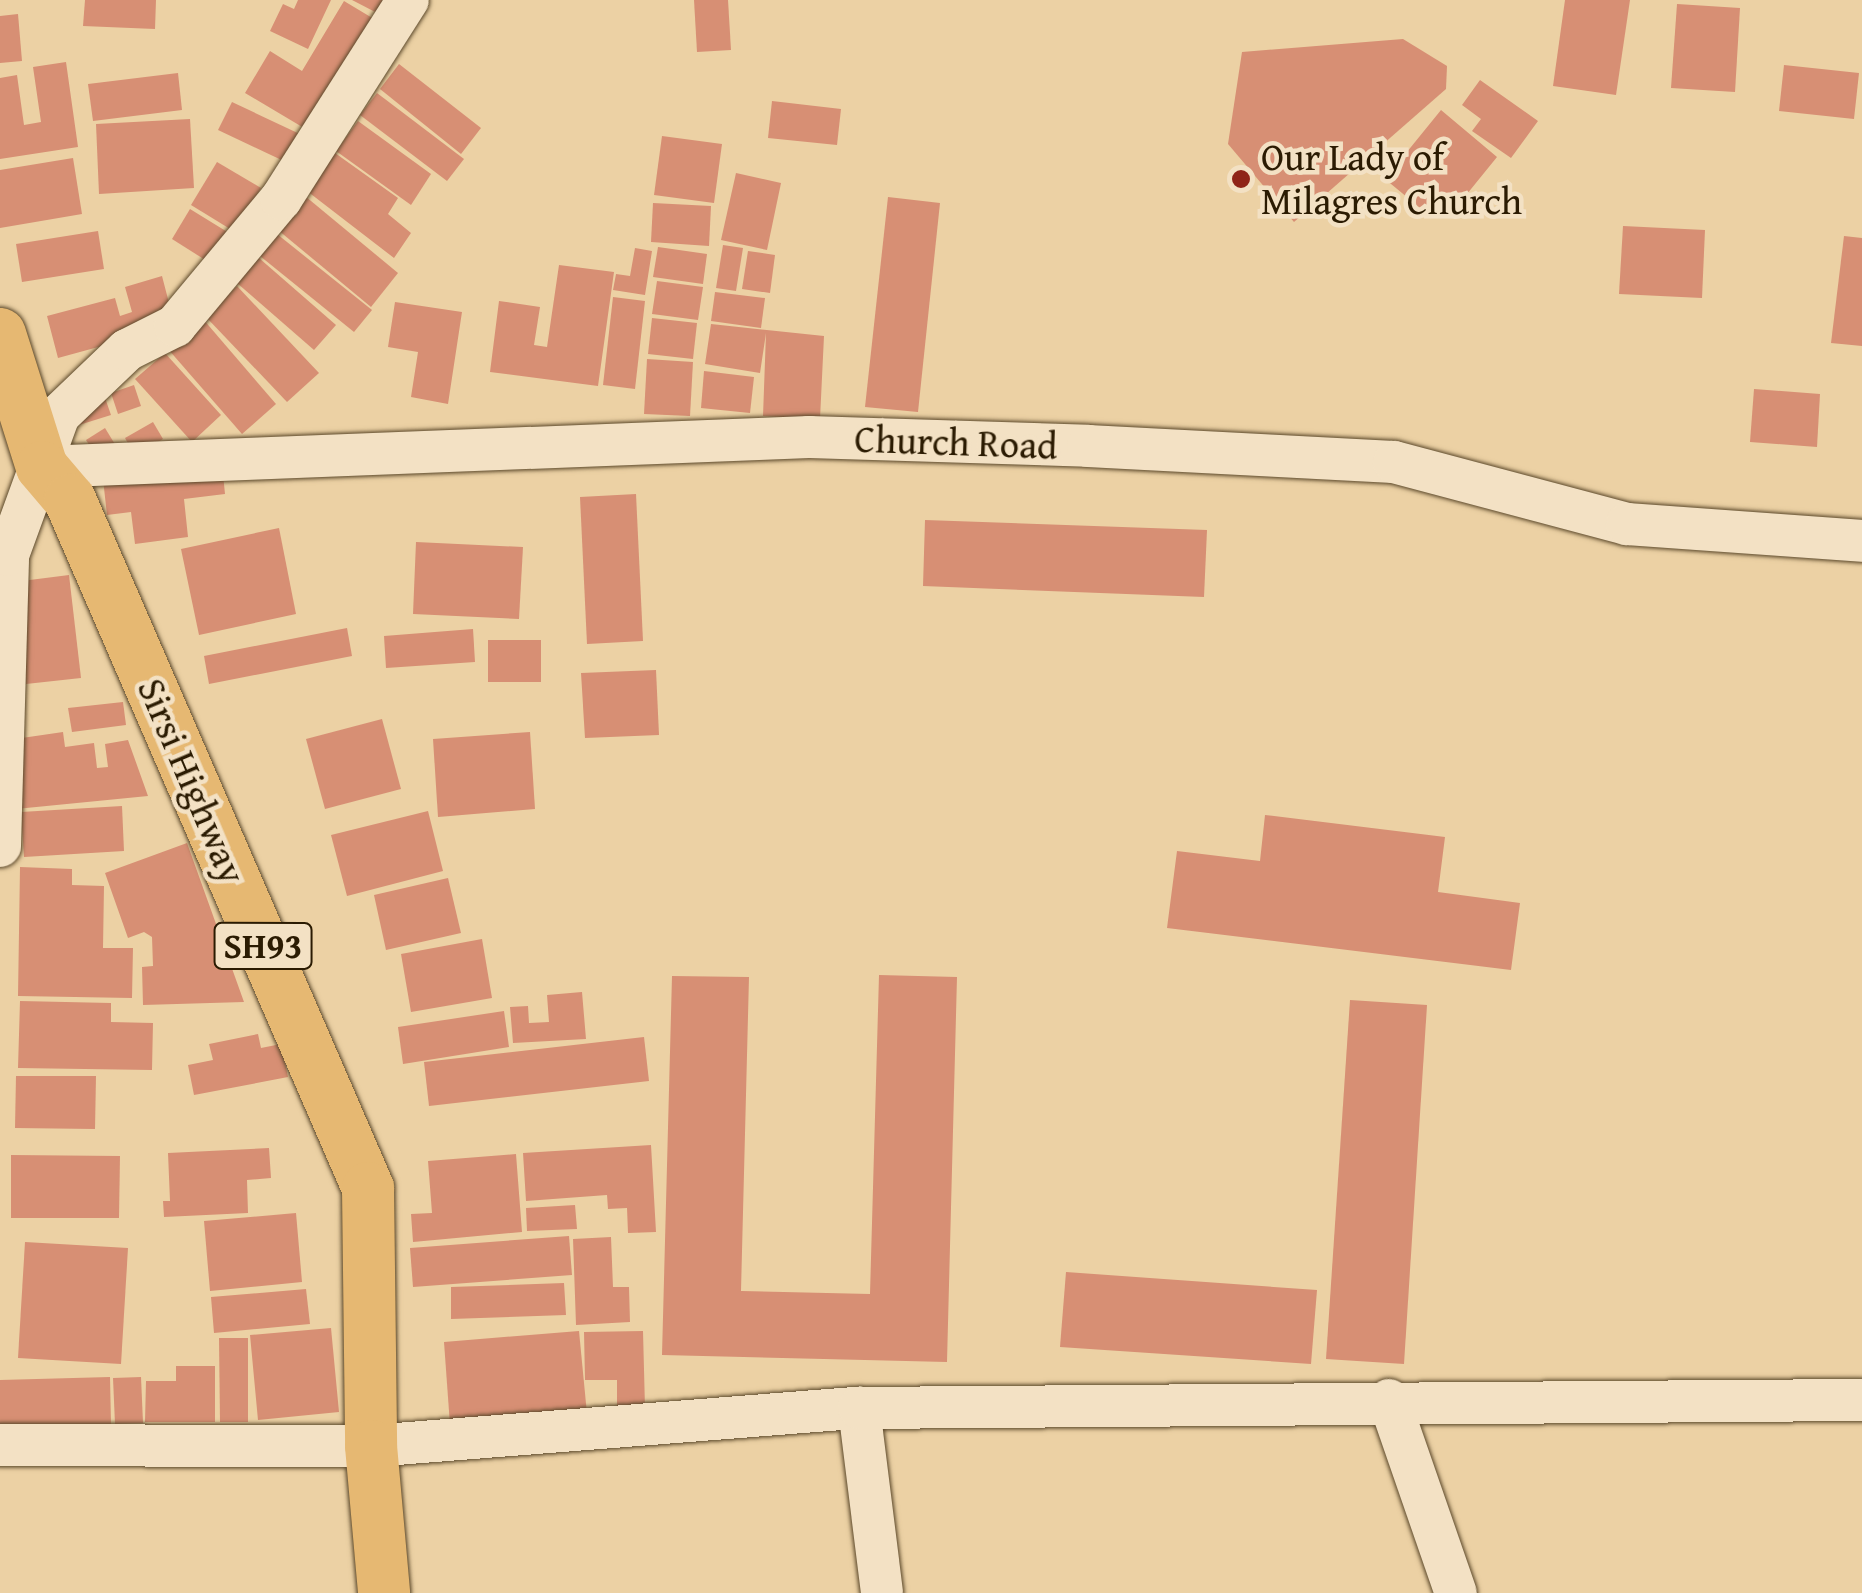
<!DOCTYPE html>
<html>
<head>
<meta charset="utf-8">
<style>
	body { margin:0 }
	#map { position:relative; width:1862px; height:1593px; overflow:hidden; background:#ecd1a4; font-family:"Gentium Book Plus",serif }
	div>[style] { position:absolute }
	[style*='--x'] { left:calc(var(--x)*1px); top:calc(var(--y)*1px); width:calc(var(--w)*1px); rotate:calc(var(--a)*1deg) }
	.building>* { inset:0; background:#d78f74 }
	.roads { filter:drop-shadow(0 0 2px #5b482a) drop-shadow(0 0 2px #5b482a) }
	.minor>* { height:42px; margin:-21px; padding:0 21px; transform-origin:21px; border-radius:21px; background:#f3e1c4 }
	.major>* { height:52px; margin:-26px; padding:0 26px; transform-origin:26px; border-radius:26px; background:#e6b872 }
	.dots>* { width:28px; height:28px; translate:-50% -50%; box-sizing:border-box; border:5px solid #f3e1c4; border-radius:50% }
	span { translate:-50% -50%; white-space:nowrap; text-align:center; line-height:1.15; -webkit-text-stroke:9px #f3e1c4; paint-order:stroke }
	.shield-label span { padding:2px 8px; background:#f3e1c4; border:2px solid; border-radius:8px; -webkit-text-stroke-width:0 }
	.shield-label { font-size:35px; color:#2b1b02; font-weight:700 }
	.poi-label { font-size:38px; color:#2b1b02 }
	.left { translate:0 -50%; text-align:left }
	.street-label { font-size:38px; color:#2b1b02 }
</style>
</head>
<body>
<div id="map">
	<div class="building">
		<div style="clip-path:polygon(85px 0,156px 0,155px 29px,83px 26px)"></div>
		<div style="clip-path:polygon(298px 0,331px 0,308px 49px,270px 31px,283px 4px,294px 9px)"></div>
		<div style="clip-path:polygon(352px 0,389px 0,381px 15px)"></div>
		<div style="clip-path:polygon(694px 0,728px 0,731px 50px,697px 52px)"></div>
		<div style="clip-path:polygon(1565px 0,1630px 0,1616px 95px,1553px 86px)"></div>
		<div style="clip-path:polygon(344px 1px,374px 19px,309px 131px,245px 93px,270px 51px,302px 71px)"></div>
		<div style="clip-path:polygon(1677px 4px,1740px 8px,1735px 92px,1671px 88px)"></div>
		<div style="clip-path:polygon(18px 14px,22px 61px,0 63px,0 16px)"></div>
		<div style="clip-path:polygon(1403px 39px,1447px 66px,1446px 89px,1294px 222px,1228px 144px,1242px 52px)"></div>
		<div style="clip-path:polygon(66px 62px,78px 147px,0 159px,0 78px,17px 75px,24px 125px,41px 122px,33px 67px)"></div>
		<div style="clip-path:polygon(399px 64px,481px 128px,461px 154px,380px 89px)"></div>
		<div style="clip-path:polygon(1784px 65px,1859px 73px,1854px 119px,1779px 111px)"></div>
		<div style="clip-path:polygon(178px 73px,182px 110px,93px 121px,88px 84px)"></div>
		<div style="clip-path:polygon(1480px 80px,1538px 121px,1511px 158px,1472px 131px,1481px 119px,1462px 105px)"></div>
		<div style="clip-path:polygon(377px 93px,464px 159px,447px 181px,360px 115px)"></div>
		<div style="clip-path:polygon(772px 101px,841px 109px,837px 145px,768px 138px)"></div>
		<div style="clip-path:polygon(232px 102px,304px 136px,290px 164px,218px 130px)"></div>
		<div style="clip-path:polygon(1441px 110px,1497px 157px,1454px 210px,1438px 196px,1425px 212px,1385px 179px)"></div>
		<div style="clip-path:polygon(190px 119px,194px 188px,99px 194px,96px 124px)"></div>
		<div style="clip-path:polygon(358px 121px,431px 174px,411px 205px,336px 151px)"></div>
		<div style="clip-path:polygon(662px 136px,722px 144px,714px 203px,654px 195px)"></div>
		<div style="clip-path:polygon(335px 153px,398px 198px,388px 214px,411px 233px,394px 258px,307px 191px)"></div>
		<div style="clip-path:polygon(73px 158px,82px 214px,0 228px,0 170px)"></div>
		<div style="clip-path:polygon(217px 162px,261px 188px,235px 232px,191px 205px)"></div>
		<div style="clip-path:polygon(736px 173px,781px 183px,767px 250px,721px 240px)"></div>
		<div style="clip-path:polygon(305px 196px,398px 273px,371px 307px,278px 230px)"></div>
		<div style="clip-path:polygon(888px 197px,940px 203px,918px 412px,865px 407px)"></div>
		<div style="clip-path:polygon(653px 203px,711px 206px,709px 246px,651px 242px)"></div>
		<div style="clip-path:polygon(190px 209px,229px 233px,210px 263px,172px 239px)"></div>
		<div style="clip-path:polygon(1623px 226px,1705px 230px,1702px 298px,1619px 294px)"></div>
		<div style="clip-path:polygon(98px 231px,104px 269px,22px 282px,16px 244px)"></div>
		<div style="clip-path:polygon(277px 234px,372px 310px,354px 332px,260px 256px)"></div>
		<div style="clip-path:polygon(1844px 236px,1862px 238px,1862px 346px,1831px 343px)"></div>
		<div style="clip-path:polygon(723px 245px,743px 248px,736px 291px,716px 288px)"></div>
		<div style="clip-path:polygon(658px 247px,707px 254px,703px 284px,653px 277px)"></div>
		<div style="clip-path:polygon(635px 248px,652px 251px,645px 295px,613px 290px,616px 274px,630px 276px)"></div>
		<div style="clip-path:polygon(748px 251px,775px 255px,770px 293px,742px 289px)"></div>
		<div style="clip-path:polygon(259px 258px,336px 325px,314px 350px,237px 283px)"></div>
		<div style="clip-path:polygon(559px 265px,614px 272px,598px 386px,490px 372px,499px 301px,540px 307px,534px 345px,547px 347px)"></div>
		<div style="clip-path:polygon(162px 276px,175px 326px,58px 358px,47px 316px,115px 298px,120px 316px,132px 312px,125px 287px)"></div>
		<div style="clip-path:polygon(657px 281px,703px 287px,698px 320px,652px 314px)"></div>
		<div style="clip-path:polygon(237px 286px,319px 373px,287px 402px,206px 317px)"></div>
		<div style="clip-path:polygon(715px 292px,765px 298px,761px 328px,711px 321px)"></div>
		<div style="clip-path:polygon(613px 297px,645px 301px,635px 389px,603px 385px)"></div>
		<div style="clip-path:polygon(395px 302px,462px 312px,448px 404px,411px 397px,418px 352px,388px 347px)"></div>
		<div style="clip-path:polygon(652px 318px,697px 323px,693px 359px,648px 354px)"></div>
		<div style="clip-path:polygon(203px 319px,276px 404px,242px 434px,168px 349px)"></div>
		<div style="clip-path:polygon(711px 324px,824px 336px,820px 419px,763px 416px,766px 333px,760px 373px,705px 364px)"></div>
		<div style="clip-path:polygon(165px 353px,221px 415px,192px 442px,135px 379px)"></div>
		<div style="clip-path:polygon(647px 359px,693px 362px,690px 416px,644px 414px)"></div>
		<div style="clip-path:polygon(704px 371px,754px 377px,750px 413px,701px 408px)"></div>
		<div style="clip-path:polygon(134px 385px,141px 406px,118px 414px,111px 393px)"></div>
		<div style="clip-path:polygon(1754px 389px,1820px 394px,1817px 447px,1750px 442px)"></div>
		<div style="clip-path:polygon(104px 395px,111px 415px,79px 425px)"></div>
		<div style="clip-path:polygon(153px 422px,163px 439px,135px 456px,125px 438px)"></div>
		<div style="clip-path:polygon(105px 428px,116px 446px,97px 457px,86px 440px)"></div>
		<div style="clip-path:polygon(222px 464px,225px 494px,184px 499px,188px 537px,135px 544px,131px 512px,107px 515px,103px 479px)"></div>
		<div style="clip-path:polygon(636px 494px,643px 641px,587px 644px,580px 497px)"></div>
		<div style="clip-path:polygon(925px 520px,1207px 530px,1204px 597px,923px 586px)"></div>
		<div style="clip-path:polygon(279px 528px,296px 614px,199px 635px,181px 549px)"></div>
		<div style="clip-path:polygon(416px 542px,523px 547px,519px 619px,413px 614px)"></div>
		<div style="clip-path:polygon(69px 575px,81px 678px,26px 684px,14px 582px)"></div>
		<div style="clip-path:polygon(347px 628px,352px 656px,209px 684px,204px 656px)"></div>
		<div style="clip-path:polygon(473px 629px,475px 662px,386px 668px,384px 636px)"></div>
		<div style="clip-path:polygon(488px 640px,541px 640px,541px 682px,488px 682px)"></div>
		<div style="clip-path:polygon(656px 670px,659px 735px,585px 738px,581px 673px)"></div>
		<div style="clip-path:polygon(123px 702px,126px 725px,72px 732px,68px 708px)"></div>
		<div style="clip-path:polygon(382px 719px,401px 789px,325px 809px,306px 739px)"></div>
		<div style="clip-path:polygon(63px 732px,65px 747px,94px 743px,97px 768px,108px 767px,105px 744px,128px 740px,148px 796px,16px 809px,15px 739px)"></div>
		<div style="clip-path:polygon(530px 732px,535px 809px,438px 817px,433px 739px)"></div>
		<div style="clip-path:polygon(122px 806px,124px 851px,24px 857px,21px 812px)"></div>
		<div style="clip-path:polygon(428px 811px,443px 871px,347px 896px,331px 835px)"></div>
		<div style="clip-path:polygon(1265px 815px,1445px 837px,1438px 892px,1520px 903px,1511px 970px,1167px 928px,1177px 851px,1260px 861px)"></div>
		<div style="clip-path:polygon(187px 843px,244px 1002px,143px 1005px,142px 967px,153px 966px,152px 937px,144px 932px,128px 938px,105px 873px)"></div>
		<div style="clip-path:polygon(20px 867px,72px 869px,72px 885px,104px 886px,103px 948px,133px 948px,132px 998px,18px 996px)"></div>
		<div style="clip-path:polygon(448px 878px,461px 933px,386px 950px,374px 895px)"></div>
		<div style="clip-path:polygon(482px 939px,492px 998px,411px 1012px,401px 954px)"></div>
		<div style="clip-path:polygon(879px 975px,957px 977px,947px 1362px,662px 1355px,672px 976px,749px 977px,741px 1291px,870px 1294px)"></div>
		<div style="clip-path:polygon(582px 992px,586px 1039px,513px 1043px,510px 1007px,528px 1006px,529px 1023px,549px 1022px,547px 995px)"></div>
		<div style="clip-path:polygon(1350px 1000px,1427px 1005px,1404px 1364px,1326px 1359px)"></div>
		<div style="clip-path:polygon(20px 1001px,111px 1003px,111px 1022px,153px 1023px,152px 1070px,18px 1068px)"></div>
		<div style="clip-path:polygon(504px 1011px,509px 1047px,403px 1064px,398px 1027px)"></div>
		<div style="clip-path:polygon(258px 1034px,261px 1048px,281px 1044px,288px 1077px,194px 1095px,188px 1065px,213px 1060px,209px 1044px)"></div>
		<div style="clip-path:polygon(644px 1037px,649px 1081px,429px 1106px,424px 1062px)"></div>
		<div style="clip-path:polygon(16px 1076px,96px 1076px,95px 1129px,15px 1128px)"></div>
		<div style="clip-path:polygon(651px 1145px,656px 1232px,628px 1233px,627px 1208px,608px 1209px,607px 1195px,526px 1201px,523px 1153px)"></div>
		<div style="clip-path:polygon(269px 1148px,271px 1178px,247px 1180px,248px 1213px,164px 1217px,163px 1201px,170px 1201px,168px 1153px)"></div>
		<div style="clip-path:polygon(516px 1154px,522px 1232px,413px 1242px,411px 1214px,432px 1213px,428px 1161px)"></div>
		<div style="clip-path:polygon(11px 1155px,120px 1156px,119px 1218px,11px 1218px)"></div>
		<div style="clip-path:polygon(575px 1205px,577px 1229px,527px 1231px,526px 1208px)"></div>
		<div style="clip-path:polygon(296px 1213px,302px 1282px,210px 1291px,204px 1221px)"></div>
		<div style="clip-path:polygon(569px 1236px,572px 1275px,413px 1287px,410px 1248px)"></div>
		<div style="clip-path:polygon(611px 1237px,613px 1287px,629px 1287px,630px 1322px,576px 1325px,573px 1239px)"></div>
		<div style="clip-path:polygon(25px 1242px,128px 1248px,121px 1364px,18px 1358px)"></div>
		<div style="clip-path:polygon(1066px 1272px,1317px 1290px,1311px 1364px,1060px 1347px)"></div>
		<div style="clip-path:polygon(564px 1283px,566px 1315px,451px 1319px,451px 1287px)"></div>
		<div style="clip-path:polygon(306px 1289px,310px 1324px,214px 1333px,211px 1297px)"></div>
		<div style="clip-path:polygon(331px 1328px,339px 1412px,258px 1420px,250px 1335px)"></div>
		<div style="clip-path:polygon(579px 1331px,587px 1414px,450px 1425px,444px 1342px)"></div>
		<div style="clip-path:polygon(643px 1331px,645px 1408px,617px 1409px,617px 1380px,585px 1380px,584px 1332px)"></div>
		<div style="clip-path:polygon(219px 1338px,248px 1338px,248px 1422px,220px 1422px)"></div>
		<div style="clip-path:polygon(176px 1366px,215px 1366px,215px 1422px,145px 1422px,146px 1381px,176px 1381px)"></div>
		<div style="clip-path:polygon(110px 1377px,111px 1425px,0 1427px,0 1380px)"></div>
		<div style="clip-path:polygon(141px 1377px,143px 1423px,115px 1424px,113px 1378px)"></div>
	</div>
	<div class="roads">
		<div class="minor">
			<div style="--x:42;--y:467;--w:768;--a:-2.24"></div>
			<div style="--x:809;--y:437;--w:279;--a:1.8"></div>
			<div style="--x:1088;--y:446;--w:306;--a:3"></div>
			<div style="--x:1394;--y:462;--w:241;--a:14.9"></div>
			<div style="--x:1627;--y:524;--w:236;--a:4.1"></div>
			<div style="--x:0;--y:846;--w:291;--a:-88.4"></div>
			<div style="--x:8;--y:555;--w:149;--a:-70"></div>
			<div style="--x:59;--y:415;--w:94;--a:-43.7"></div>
			<div style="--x:127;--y:350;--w:54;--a:-26.6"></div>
			<div style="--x:175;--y:326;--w:165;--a:-50.2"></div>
			<div style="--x:281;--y:199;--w:236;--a:-57.5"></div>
			<div style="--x:1389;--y:1400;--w:204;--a:70.9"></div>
			<div style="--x:859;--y:1408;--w:186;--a:82.9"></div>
			<div style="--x:0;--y:1445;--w:371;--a:0.2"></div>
			<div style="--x:371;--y:1446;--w:489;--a:-4.5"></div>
			<div style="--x:859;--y:1408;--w:1003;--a:-0.46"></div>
		</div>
		<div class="major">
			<div style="--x:0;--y:334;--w:139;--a:72.5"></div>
			<div style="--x:42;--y:467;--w:43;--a:49.7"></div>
			<div style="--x:70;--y:500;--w:750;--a:66.58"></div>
			<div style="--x:368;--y:1188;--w:258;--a:89.3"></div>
			<div style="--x:371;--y:1446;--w:148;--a:84.9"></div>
		</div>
	</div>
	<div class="dots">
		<div style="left:1241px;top:179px;background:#8f2418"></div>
	</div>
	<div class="shield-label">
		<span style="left:263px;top:946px">SH93</span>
	</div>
	<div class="poi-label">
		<span class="left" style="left:1261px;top:179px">Our Lady of<br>Milagres Church</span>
	</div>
	<div class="street-label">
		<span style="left:956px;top:442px;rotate:2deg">Church Road</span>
		<span style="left:192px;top:781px;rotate:67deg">Sirsi Highway</span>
	</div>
</div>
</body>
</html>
